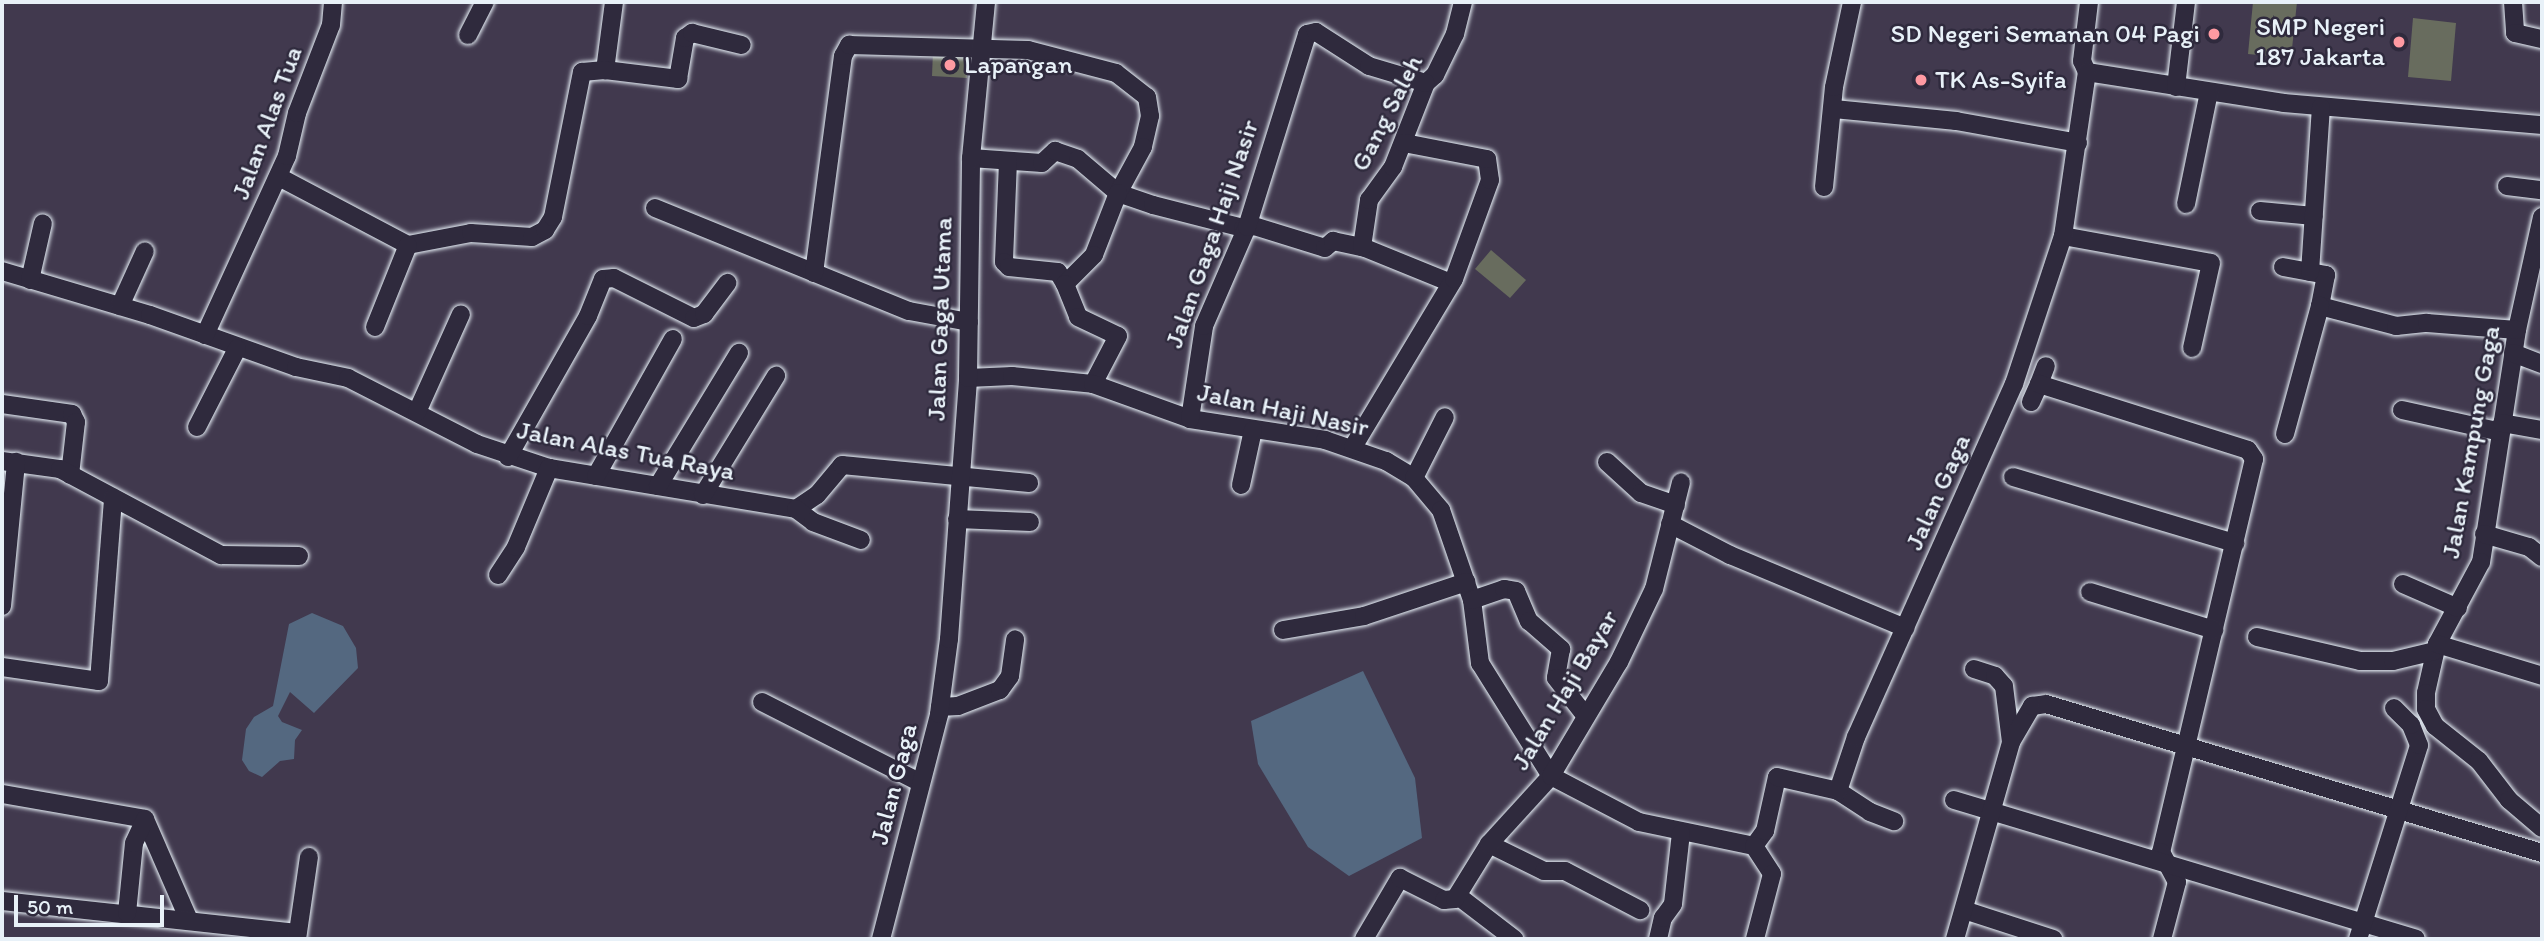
<!DOCTYPE html>
<html>
<head>
<meta charset="utf-8">
<style>
	body { margin:0 }
	#map { position:relative; width:2544px; height:941px; overflow:hidden; background:#41394e; font-family:Itim,sans-serif }
	div>[style] { position:absolute }
	[style*='--x'] { left:calc(var(--x)*1px); top:calc(var(--y)*1px); width:calc(var(--w)*1px); rotate:calc(var(--a)*1deg) }
	.green>* { inset:0; background:#686c5e }
	.water>* { inset:0; background:#546880 }
	.roads { filter:drop-shadow(0 0 2px #e8f1f8) drop-shadow(0 0 2px #e8f1f8) }
	.street>* { height:18px; margin:-9px; padding:0 9px; transform-origin:9px; border-radius:9px; background:#2f2a3d }
	.dots>* { width:19px; height:19px; translate:-50% -50%; box-sizing:border-box; border:4px solid #2f2a3d; border-radius:50% }
	span { translate:-50% -50%; white-space:nowrap; text-align:center; line-height:1.15; -webkit-text-stroke:5px #2f2a3d; paint-order:stroke }
	.poi-label { font-size:26px; color:#e8f1f8 }
	.right { translate:-100% -50%; text-align:right }
	.left { translate:0 -50%; text-align:left }
	.street-label { font-size:26px; color:#e8f1f8 }
	.frame { position:absolute; inset:0; border:4px solid #e8f1f8; pointer-events:none }
	.scale { position:absolute; left:14px; top:895px; width:150px; height:32px; box-sizing:border-box; border:4px solid #e8f1f8; border-top:0; padding-left:9px; font-size:21px; line-height:24px; white-space:nowrap; color:#e8f1f8; -webkit-text-stroke:5px #2f2a3d; paint-order:stroke }
</style>
</head>
<body>
<div id="map">
	<div class="green">
		<div style="clip-path:polygon(2253px 2px,2297px 2px,2291px 58px,2248px 54px)"></div>
		<div style="clip-path:polygon(2413px 18px,2456px 23px,2451px 81px,2408px 77px)"></div>
		<div style="clip-path:polygon(933px 51px,968px 53px,967px 78px,932px 76px)"></div>
		<div style="clip-path:polygon(1491px 250px,1526px 280px,1510px 298px,1475px 269px)"></div>
	</div>
	<div class="water">
		<div style="clip-path:polygon(312px 613px,343px 626px,356px 648px,358px 668px,314px 713px,290px 692px,278px 716px,282px 722px,302px 730px,295px 740px,294px 759px,280px 761px,262px 777px,249px 771px,242px 760px,246px 729px,254px 717px,273px 706px,289px 624px)"></div>
		<div style="clip-path:polygon(1363px 671px,1415px 778px,1422px 838px,1349px 876px,1308px 847px,1258px 764px,1251px 721px)"></div>
	</div>
	<div class="roads">
		<div class="street">
			<div style="--x:614;--y:2;--w:69;--a:97.5"></div>
			<div style="--x:605;--y:70;--w:74;--a:7"></div>
			<div style="--x:678;--y:79;--w:42;--a:-80.3"></div>
			<div style="--x:685;--y:38;--w:9;--a:-36"></div>
			<div style="--x:692;--y:33;--w:51;--a:13.5"></div>
			<div style="--x:2513;--y:2;--w:31;--a:86"></div>
			<div style="--x:2515;--y:33;--w:28;--a:13"></div>
			<div style="--x:468;--y:35;--w:37;--a:-63"></div>
			<div style="--x:2087;--y:72;--w:199;--a:8.9"></div>
			<div style="--x:2284;--y:103;--w:259;--a:4.9"></div>
			<div style="--x:2087;--y:72;--w:12;--a:-114"></div>
			<div style="--x:2082;--y:61;--w:59;--a:-83.2"></div>
			<div style="--x:2176;--y:87;--w:86;--a:-83.3"></div>
			<div style="--x:1834;--y:109;--w:123;--a:5.6"></div>
			<div style="--x:1956;--y:121;--w:124;--a:10.2"></div>
			<div style="--x:971;--y:158;--w:71;--a:4"></div>
			<div style="--x:1042;--y:163;--w:18;--a:-43"></div>
			<div style="--x:1055;--y:151;--w:24;--a:19"></div>
			<div style="--x:1078;--y:159;--w:52;--a:40.4"></div>
			<div style="--x:1118;--y:193;--w:37;--a:19"></div>
			<div style="--x:1153;--y:205;--w:93;--a:14.3"></div>
			<div style="--x:1243;--y:228;--w:11;--a:-10"></div>
			<div style="--x:1254;--y:226;--w:74;--a:17.2"></div>
			<div style="--x:1325;--y:248;--w:11;--a:-41"></div>
			<div style="--x:1333;--y:241;--w:33;--a:12"></div>
			<div style="--x:1365;--y:248;--w:93;--a:22.1"></div>
			<div style="--x:1008;--y:161;--w:101;--a:92.3"></div>
			<div style="--x:1004;--y:262;--w:7;--a:45"></div>
			<div style="--x:1009;--y:267;--w:49;--a:5.8"></div>
			<div style="--x:1058;--y:272;--w:14;--a:60"></div>
			<div style="--x:279;--y:177;--w:146;--a:27.8"></div>
			<div style="--x:408;--y:245;--w:64;--a:-10.8"></div>
			<div style="--x:471;--y:233;--w:61;--a:3.8"></div>
			<div style="--x:532;--y:237;--w:15;--a:-28"></div>
			<div style="--x:545;--y:230;--w:15;--a:-58"></div>
			<div style="--x:553;--y:217;--w:148;--a:-78.7"></div>
			<div style="--x:582;--y:72;--w:23;--a:-5"></div>
			<div style="--x:2507;--y:186;--w:35;--a:7"></div>
			<div style="--x:1824;--y:187;--w:100;--a:-84.3"></div>
			<div style="--x:1834;--y:87;--w:87;--a:-78"></div>
			<div style="--x:2186;--y:204;--w:114;--a:-78.4"></div>
			<div style="--x:655;--y:208;--w:274;--a:22.1"></div>
			<div style="--x:909;--y:311;--w:61;--a:10.4"></div>
			<div style="--x:2260;--y:211;--w:54;--a:5.3"></div>
			<div style="--x:2542;--y:217;--w:116;--a:102.5"></div>
			<div style="--x:2517;--y:330;--w:235;--a:98.8"></div>
			<div style="--x:2481;--y:562;--w:93;--a:118.2"></div>
			<div style="--x:2437;--y:644;--w:50;--a:102.7"></div>
			<div style="--x:2426;--y:693;--w:16;--a:90"></div>
			<div style="--x:2426;--y:709;--w:19;--a:62"></div>
			<div style="--x:2435;--y:726;--w:56;--a:38.5"></div>
			<div style="--x:2479;--y:761;--w:49;--a:52.4"></div>
			<div style="--x:2509;--y:800;--w:43;--a:40.3"></div>
			<div style="--x:2063;--y:236;--w:150;--a:10.3"></div>
			<div style="--x:2211;--y:263;--w:87;--a:102.6"></div>
			<div style="--x:1362;--y:247;--w:48;--a:-81.5"></div>
			<div style="--x:1369;--y:200;--w:41;--a:-54"></div>
			<div style="--x:1393;--y:167;--w:90;--a:-68.6"></div>
			<div style="--x:1426;--y:83;--w:12;--a:-42"></div>
			<div style="--x:1435;--y:75;--w:46;--a:-64"></div>
			<div style="--x:1455;--y:34;--w:33;--a:-76"></div>
			<div style="--x:2283;--y:267;--w:44;--a:10.5"></div>
			<div style="--x:2326;--y:275;--w:32;--a:101"></div>
			<div style="--x:2320;--y:306;--w:79;--a:14.7"></div>
			<div style="--x:2396;--y:326;--w:31;--a:-6"></div>
			<div style="--x:2427;--y:323;--w:90;--a:4.4"></div>
			<div style="--x:2;--y:271;--w:154;--a:16.6"></div>
			<div style="--x:150;--y:315;--w:155;--a:19.6"></div>
			<div style="--x:296;--y:367;--w:53;--a:11.9"></div>
			<div style="--x:348;--y:378;--w:145;--a:27.1"></div>
			<div style="--x:477;--y:444;--w:76;--a:18.4"></div>
			<div style="--x:549;--y:468;--w:250;--a:9.4"></div>
			<div style="--x:796;--y:509;--w:25;--a:-34"></div>
			<div style="--x:817;--y:495;--w:39;--a:-50"></div>
			<div style="--x:842;--y:465;--w:188;--a:5.5"></div>
			<div style="--x:2310;--y:272;--w:165;--a:-86.2"></div>
			<div style="--x:814;--y:273;--w:219;--a:-82.4"></div>
			<div style="--x:843;--y:56;--w:13;--a:-61"></div>
			<div style="--x:849;--y:45;--w:179;--a:1.6"></div>
			<div style="--x:1028;--y:50;--w:91;--a:14.6"></div>
			<div style="--x:1116;--y:73;--w:39;--a:38"></div>
			<div style="--x:1147;--y:97;--w:19;--a:81"></div>
			<div style="--x:1150;--y:116;--w:32;--a:103"></div>
			<div style="--x:1143;--y:147;--w:52;--a:118.5"></div>
			<div style="--x:1118;--y:193;--w:66;--a:111.2"></div>
			<div style="--x:1094;--y:255;--w:41;--a:135"></div>
			<div style="--x:1065;--y:284;--w:35;--a:68"></div>
			<div style="--x:1078;--y:317;--w:44;--a:25.4"></div>
			<div style="--x:1118;--y:336;--w:54;--a:117.5"></div>
			<div style="--x:30;--y:280;--w:58;--a:-77.2"></div>
			<div style="--x:120;--y:306;--w:60;--a:-65.6"></div>
			<div style="--x:375;--y:327;--w:88;--a:-68.1"></div>
			<div style="--x:205;--y:335;--w:197;--a:-65.4"></div>
			<div style="--x:287;--y:156;--w:44;--a:-76.9"></div>
			<div style="--x:297;--y:113;--w:94;--a:-68.9"></div>
			<div style="--x:331;--y:25;--w:23;--a:-85"></div>
			<div style="--x:2513;--y:353;--w:31;--a:21"></div>
			<div style="--x:968;--y:378;--w:44;--a:-2.6"></div>
			<div style="--x:1012;--y:376;--w:81;--a:5.6"></div>
			<div style="--x:1093;--y:384;--w:103;--a:19.8"></div>
			<div style="--x:1190;--y:419;--w:137;--a:8.8"></div>
			<div style="--x:1325;--y:440;--w:65;--a:19"></div>
			<div style="--x:1386;--y:461;--w:33;--a:31"></div>
			<div style="--x:1414;--y:478;--w:42;--a:49.8"></div>
			<div style="--x:1441;--y:510;--w:95;--a:71"></div>
			<div style="--x:1472;--y:600;--w:64;--a:82.8"></div>
			<div style="--x:1480;--y:663;--w:133;--a:57.9"></div>
			<div style="--x:1551;--y:776;--w:99;--a:27.6"></div>
			<div style="--x:1639;--y:822;--w:117;--a:11.8"></div>
			<div style="--x:2039;--y:384;--w:19;--a:-69"></div>
			<div style="--x:2031;--y:402;--w:20;--a:-66"></div>
			<div style="--x:2039;--y:384;--w:219;--a:17.5"></div>
			<div style="--x:2248;--y:450;--w:11;--a:56"></div>
			<div style="--x:2254;--y:459;--w:404;--a:103.3"></div>
			<div style="--x:2161;--y:852;--w:34;--a:62"></div>
			<div style="--x:2177;--y:882;--w:59;--a:104.7"></div>
			<div style="--x:2;--y:404;--w:71;--a:8.1"></div>
			<div style="--x:72;--y:414;--w:9;--a:63"></div>
			<div style="--x:76;--y:422;--w:53;--a:96.5"></div>
			<div style="--x:2402;--y:410;--w:101;--a:12.5"></div>
			<div style="--x:417;--y:412;--w:107;--a:-65.8"></div>
			<div style="--x:1190;--y:419;--w:94;--a:-81.4"></div>
			<div style="--x:1204;--y:326;--w:108;--a:-66.5"></div>
			<div style="--x:1247;--y:227;--w:202;--a:-72.7"></div>
			<div style="--x:1307;--y:34;--w:9;--a:-13"></div>
			<div style="--x:1316;--y:32;--w:63;--a:32.7"></div>
			<div style="--x:1369;--y:66;--w:59;--a:16.6"></div>
			<div style="--x:2502;--y:423;--w:41;--a:9.9"></div>
			<div style="--x:197;--y:427;--w:88;--a:-62.9"></div>
			<div style="--x:2285;--y:434;--w:133;--a:-74.7"></div>
			<div style="--x:1353;--y:447;--w:196;--a:-59"></div>
			<div style="--x:1454;--y:279;--w:105;--a:-70"></div>
			<div style="--x:1490;--y:180;--w:21;--a:-98"></div>
			<div style="--x:1487;--y:159;--w:85;--a:-169.1"></div>
			<div style="--x:508;--y:457;--w:162;--a:-60.4"></div>
			<div style="--x:588;--y:316;--w:40;--a:-68"></div>
			<div style="--x:603;--y:279;--w:11;--a:-5"></div>
			<div style="--x:614;--y:278;--w:89;--a:26.6"></div>
			<div style="--x:694;--y:318;--w:11;--a:-22"></div>
			<div style="--x:704;--y:314;--w:39;--a:-53"></div>
			<div style="--x:2;--y:461;--w:59;--a:7.9"></div>
			<div style="--x:60;--y:469;--w:183;--a:28.1"></div>
			<div style="--x:221;--y:555;--w:78;--a:0.7"></div>
			<div style="--x:1607;--y:462;--w:46;--a:42.4"></div>
			<div style="--x:1641;--y:493;--w:37;--a:19"></div>
			<div style="--x:596;--y:476;--w:157;--a:-60.7"></div>
			<div style="--x:2013;--y:477;--w:232;--a:16.6"></div>
			<div style="--x:1414;--y:478;--w:68;--a:-63.1"></div>
			<div style="--x:1241;--y:485;--w:56;--a:-77.7"></div>
			<div style="--x:658;--y:486;--w:156;--a:-58.7"></div>
			<div style="--x:703;--y:495;--w:140;--a:-58.5"></div>
			<div style="--x:796;--y:509;--w:21;--a:37"></div>
			<div style="--x:813;--y:522;--w:51;--a:20.6"></div>
			<div style="--x:957;--y:519;--w:73;--a:2.4"></div>
			<div style="--x:1670;--y:524;--w:68;--a:27.3"></div>
			<div style="--x:1730;--y:555;--w:190;--a:22.6"></div>
			<div style="--x:2484;--y:534;--w:47;--a:16.1"></div>
			<div style="--x:2529;--y:547;--w:16;--a:38"></div>
			<div style="--x:498;--y:575;--w:33;--a:-57"></div>
			<div style="--x:516;--y:547;--w:86;--a:-67.3"></div>
			<div style="--x:2403;--y:584;--w:60;--a:23.6"></div>
			<div style="--x:2090;--y:592;--w:130;--a:17"></div>
			<div style="--x:1472;--y:600;--w:34;--a:-19"></div>
			<div style="--x:1504;--y:589;--w:12;--a:9"></div>
			<div style="--x:1516;--y:591;--w:33;--a:67"></div>
			<div style="--x:1529;--y:621;--w:43;--a:41.2"></div>
			<div style="--x:1561;--y:649;--w:29;--a:100"></div>
			<div style="--x:1556;--y:678;--w:46;--a:52.1"></div>
			<div style="--x:2;--y:606;--w:145;--a:-84.4"></div>
			<div style="--x:1283;--y:630;--w:82;--a:-9.8"></div>
			<div style="--x:1364;--y:616;--w:108;--a:-18.4"></div>
			<div style="--x:2257;--y:637;--w:106;--a:13.1"></div>
			<div style="--x:2360;--y:661;--w:33;--a:0"></div>
			<div style="--x:2393;--y:661;--w:43;--a:-13.4"></div>
			<div style="--x:2437;--y:644;--w:110;--a:16.9"></div>
			<div style="--x:2;--y:667;--w:98;--a:8.2"></div>
			<div style="--x:99;--y:681;--w:184;--a:-85.6"></div>
			<div style="--x:1974;--y:669;--w:22;--a:18"></div>
			<div style="--x:1995;--y:676;--w:13;--a:48"></div>
			<div style="--x:2004;--y:686;--w:56;--a:82.9"></div>
			<div style="--x:762;--y:702;--w:178;--a:27"></div>
			<div style="--x:940;--y:707;--w:18;--a:-3"></div>
			<div style="--x:958;--y:706;--w:45;--a:-20.9"></div>
			<div style="--x:1000;--y:690;--w:17;--a:-54"></div>
			<div style="--x:1010;--y:676;--w:37;--a:-82"></div>
			<div style="--x:1838;--y:791;--w:38;--a:33"></div>
			<div style="--x:1870;--y:812;--w:26;--a:21"></div>
			<div style="--x:2;--y:794;--w:145;--a:9.9"></div>
			<div style="--x:145;--y:819;--w:110;--a:66.5"></div>
			<div style="--x:1954;--y:800;--w:482;--a:16.7"></div>
			<div style="--x:1489;--y:844;--w:61;--a:26.1"></div>
			<div style="--x:1544;--y:871;--w:21;--a:0"></div>
			<div style="--x:1565;--y:871;--w:85;--a:27.5"></div>
			<div style="--x:1754;--y:846;--w:19;--a:-54"></div>
			<div style="--x:1765;--y:831;--w:55;--a:-77.5"></div>
			<div style="--x:1777;--y:777;--w:63;--a:12.9"></div>
			<div style="--x:1838;--y:791;--w:57;--a:-71.6"></div>
			<div style="--x:1856;--y:737;--w:387;--a:-65.9"></div>
			<div style="--x:2014;--y:384;--w:156;--a:-71.7"></div>
			<div style="--x:2063;--y:236;--w:166;--a:-81.7"></div>
			<div style="--x:1754;--y:846;--w:33;--a:57"></div>
			<div style="--x:1772;--y:874;--w:67;--a:104.7"></div>
			<div style="--x:1458;--y:896;--w:71;--a:37.5"></div>
			<div style="--x:2;--y:901;--w:297;--a:6.2"></div>
			<div style="--x:1964;--y:910;--w:94;--a:18"></div>
			<div style="--x:127;--y:913;--w:70;--a:-84.3"></div>
			<div style="--x:134;--y:843;--w:26;--a:-65"></div>
			<div style="--x:297;--y:939;--w:83;--a:-81.7"></div>
			<div style="--x:881;--y:939;--w:232;--a:-75.5"></div>
			<div style="--x:939;--y:714;--w:76;--a:-82.4"></div>
			<div style="--x:949;--y:639;--w:262;--a:-85.8"></div>
			<div style="--x:968;--y:378;--w:220;--a:-89.2"></div>
			<div style="--x:971;--y:158;--w:157;--a:-84.5"></div>
			<div style="--x:1364;--y:939;--w:71;--a:-59.5"></div>
			<div style="--x:1400;--y:878;--w:49;--a:26.6"></div>
			<div style="--x:1444;--y:900;--w:11;--a:-5"></div>
			<div style="--x:1455;--y:899;--w:65;--a:-58.3"></div>
			<div style="--x:1489;--y:844;--w:92;--a:-47.6"></div>
			<div style="--x:1551;--y:776;--w:133;--a:-59.2"></div>
			<div style="--x:1619;--y:662;--w:81;--a:-64.4"></div>
			<div style="--x:1654;--y:589;--w:110;--a:-75.8"></div>
			<div style="--x:1658;--y:939;--w:22;--a:-77"></div>
			<div style="--x:1663;--y:918;--w:17;--a:-54"></div>
			<div style="--x:1673;--y:904;--w:71;--a:-83.6"></div>
			<div style="--x:1955;--y:939;--w:205;--a:-74.1"></div>
			<div style="--x:2011;--y:742;--w:42;--a:-59.7"></div>
			<div style="--x:2032;--y:706;--w:14;--a:-8"></div>
			<div style="--x:2046;--y:704;--w:518;--a:16.72"></div>
			<div style="--x:2358;--y:939;--w:203;--a:-72.5"></div>
			<div style="--x:2419;--y:745;--w:22;--a:-112"></div>
			<div style="--x:2411;--y:725;--w:24;--a:-135"></div>
		</div>
	</div>
	<div class="dots">
		<div style="left:2214px;top:34px;background:#ff9aa2"></div>
		<div style="left:2399px;top:42px;background:#ff9aa2"></div>
		<div style="left:950px;top:65px;background:#ff9aa2"></div>
		<div style="left:1921px;top:80px;background:#ff9aa2"></div>
	</div>
	<div class="poi-label">
		<span class="right" style="left:2385px;top:42px">SMP Negeri<br>187 Jakarta</span>
		<span class="right" style="left:2200px;top:34px">SD Negeri Semanan 04 Pagi</span>
		<span class="left" style="left:964px;top:65px">Lapangan</span>
		<span class="left" style="left:1935px;top:80px">TK As-Syifa</span>
	</div>
	<div class="street-label">
		<span style="left:1387px;top:113px;rotate:-63deg">Gang Saleh</span>
		<span style="left:267px;top:123px;rotate:-70deg">Jalan Alas Tua</span>
		<span style="left:1212px;top:234px;rotate:-71deg">Jalan Gaga Haji Nasir</span>
		<span style="left:940px;top:319px;rotate:-88deg">Jalan Gaga Utama</span>
		<span style="left:1283px;top:410px;rotate:12deg">Jalan Haji Nasir</span>
		<span style="left:2471px;top:442px;rotate:-80deg">Jalan Kampung Gaga</span>
		<span style="left:626px;top:451px;rotate:11deg">Jalan Alas Tua Raya</span>
		<span style="left:1938px;top:492px;rotate:-66deg">Jalan Gaga</span>
		<span style="left:1565px;top:690px;rotate:-59deg">Jalan Haji Bayar</span>
		<span style="left:894px;top:784px;rotate:-76deg">Jalan Gaga</span>
	</div>
	<div class="frame"></div>
	<div class="scale">50 m</div>
</div>
</body>
</html>
